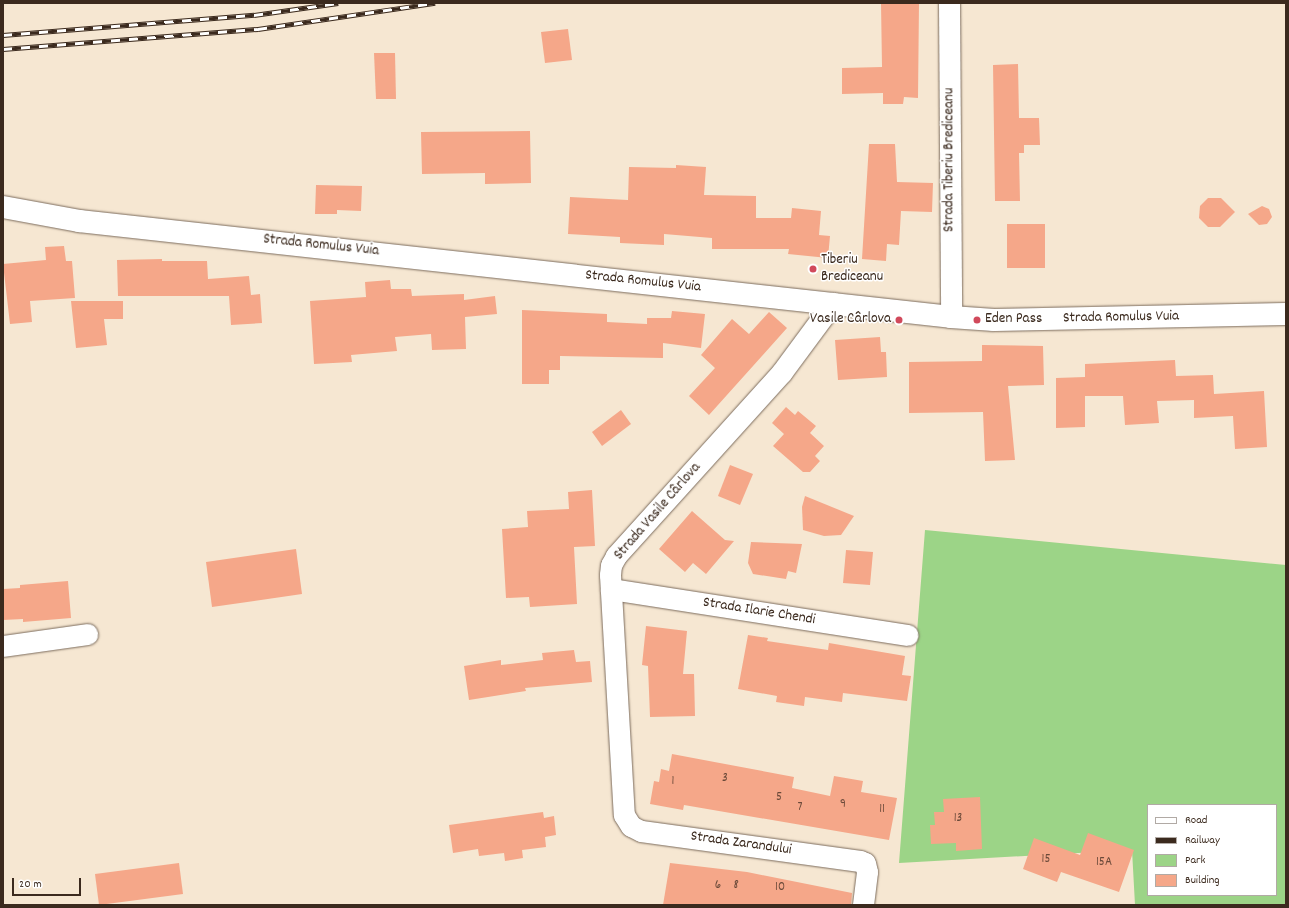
<!DOCTYPE html>
<html>
<head>
<meta charset="utf-8">
<style>
	body { margin:0 }
	#map { position:relative; width:1289px; height:908px; overflow:hidden; background:#f6e7d2; font-family:Dekko,sans-serif }
	div>[style] { position:absolute }
	[style*='--x'] { left:calc(var(--x)*1px); top:calc(var(--y)*1px); width:calc(var(--w)*1px); rotate:calc(var(--a)*1deg) }
	.green>* { inset:0; background:#9cd487 }
	.building>* { inset:0; background:#f5a789 }
	.roads { filter:drop-shadow(0 0 1px #7c6c5d) drop-shadow(0 0 1px #7c6c5d) }
	.minor>* { height:21px; margin:-10.5px; padding:0 10.5px; transform-origin:10.5px; border-radius:10.5px; background:#fff }
	.tertiary>* { height:22px; margin:-11px; padding:0 11px; transform-origin:11px; border-radius:11px; background:#fff }
	.rail>* { height:4.5px; margin-top:-2.25px; transform-origin:0; background:repeating-linear-gradient(90deg,#fff 0 9px,#3b2a1e 0 18px); box-sizing:border-box; border-block:1px solid #3b2a1e }
	.dots>* { width:11px; height:11px; translate:-50% -50%; box-sizing:border-box; border:2px solid #fff; border-radius:50% }
	span { translate:-50% -50%; white-space:nowrap; text-align:center; line-height:1.15; -webkit-text-stroke:3px #fff; paint-order:stroke }
	.number-label { font-size:13px; color:#6a4939 }
	.number-label span { -webkit-text-stroke-width:0 }
	.street-label { font-size:15px; color:#3b2a1e }
	.poi-label { font-size:15px; color:#3b2a1e }
	.left { translate:0 -50%; text-align:left }
	.right { translate:-100% -50%; text-align:right }
	.frame { position:absolute; inset:0; border:4px solid #3b2a1e; pointer-events:none }
	.legend { position:absolute; left:1147px; top:804px; width:130px; height:92px; box-sizing:border-box; background:#fff; border:1px solid #b1aaa5; margin:0; padding:5px 7px; list-style:none; font-size:12px; color:#3b2a1e }
	.legend li { display:flex; align-items:center; gap:8px; height:20px }
	.legend b { width:20px; border:1px solid #b1aaa5 }
	.scale { position:absolute; left:12px; top:878px; width:69px; height:18px; box-sizing:border-box; border:2px solid #3b2a1e; border-top:0; padding-left:5px; font-size:12px; line-height:14px; white-space:nowrap; color:#3b2a1e; -webkit-text-stroke:3px #fff; paint-order:stroke }
</style>
</head>
<body>
<div id="map">
	<div class="green">
		<div style="clip-path:polygon(evenodd,925px 530px,1286px 565px,1286px 905px,1135px 905px,1132px 850px,899px 863px,925px 530px,1148px 805px,1276px 805px,1276px 895px,1148px 895px,1148px 805px)"></div>
	</div>
	<div class="building">
		<div style="clip-path:polygon(881px 3px,919px 3px,918px 98px,904px 97px,903px 104px,883px 104px,883px 93px,842px 94px,842px 68px,882px 67px)"></div>
		<div style="clip-path:polygon(568px 29px,572px 60px,545px 63px,541px 32px)"></div>
		<div style="clip-path:polygon(374px 53px,395px 53px,396px 99px,376px 99px)"></div>
		<div style="clip-path:polygon(1018px 64px,1019px 118px,1039px 118px,1040px 145px,1024px 145px,1024px 153px,1019px 153px,1020px 201px,995px 201px,993px 65px)"></div>
		<div style="clip-path:polygon(530px 131px,531px 183px,485px 184px,485px 173px,422px 174px,421px 132px)"></div>
		<div style="clip-path:polygon(869px 144px,895px 144px,897px 182px,933px 183px,932px 212px,901px 211px,899px 245px,887px 244px,886px 261px,862px 259px)"></div>
		<div style="clip-path:polygon(676px 165px,706px 167px,704px 195px,756px 196px,756px 218px,791px 218px,792px 208px,821px 211px,819px 235px,830px 236px,828px 258px,788px 254px,789px 249px,712px 249px,712px 238px,664px 234px,664px 245px,620px 243px,620px 237px,568px 234px,570px 197px,628px 200px,629px 167px,676px 168px)"></div>
		<div style="clip-path:polygon(316px 185px,362px 186px,361px 211px,337px 210px,337px 214px,315px 214px)"></div>
		<div style="clip-path:polygon(1208px 198px,1221px 198px,1235px 212px,1220px 227px,1208px 227px,1199px 218px,1200px 206px)"></div>
		<div style="clip-path:polygon(1262px 206px,1269px 209px,1272px 217px,1267px 224px,1259px 225px,1248px 214px)"></div>
		<div style="clip-path:polygon(1007px 224px,1045px 224px,1045px 268px,1007px 268px)"></div>
		<div style="clip-path:polygon(64px 246px,66px 261px,72px 261px,75px 298px,30px 301px,32px 322px,10px 324px,3px 264px,46px 260px,45px 247px)"></div>
		<div style="clip-path:polygon(162px 259px,162px 261px,207px 261px,208px 279px,249px 276px,251px 295px,260px 294px,262px 323px,231px 325px,229px 296px,118px 296px,117px 260px)"></div>
		<div style="clip-path:polygon(390px 280px,391px 289px,411px 289px,412px 296px,464px 294px,464px 300px,495px 296px,497px 314px,465px 317px,466px 349px,432px 350px,431px 334px,395px 337px,397px 351px,351px 355px,352px 362px,314px 364px,310px 301px,366px 297px,365px 282px)"></div>
		<div style="clip-path:polygon(71px 301px,123px 301px,123px 319px,104px 319px,107px 345px,76px 348px)"></div>
		<div style="clip-path:polygon(522px 310px,607px 314px,607px 322px,647px 324px,647px 318px,671px 318px,672px 311px,705px 314px,701px 348px,663px 343px,663px 358px,560px 356px,560px 370px,549px 370px,549px 384px,522px 384px)"></div>
		<div style="clip-path:polygon(769px 312px,787px 328px,709px 415px,689px 396px,715px 368px,701px 355px,732px 319px,749px 334px)"></div>
		<div style="clip-path:polygon(880px 337px,881px 352px,886px 352px,887px 377px,838px 380px,835px 340px)"></div>
		<div style="clip-path:polygon(982px 345px,1043px 346px,1044px 385px,1008px 386px,1015px 460px,985px 461px,983px 412px,909px 413px,909px 362px,982px 361px)"></div>
		<div style="clip-path:polygon(1175px 360px,1176px 376px,1213px 375px,1214px 394px,1264px 391px,1267px 447px,1235px 449px,1233px 416px,1194px 418px,1194px 400px,1157px 401px,1159px 423px,1125px 425px,1123px 396px,1085px 396px,1085px 427px,1056px 428px,1056px 378px,1085px 377px,1085px 364px)"></div>
		<div style="clip-path:polygon(786px 407px,795px 415px,798px 411px,816px 426px,810px 433px,824px 446px,815px 456px,820px 461px,810px 472px,803px 472px,773px 446px,784px 434px,772px 423px)"></div>
		<div style="clip-path:polygon(621px 410px,631px 424px,602px 446px,592px 432px)"></div>
		<div style="clip-path:polygon(730px 465px,753px 474px,740px 505px,718px 496px)"></div>
		<div style="clip-path:polygon(592px 490px,595px 546px,574px 547px,577px 604px,530px 607px,529px 597px,506px 598px,502px 529px,528px 527px,527px 511px,569px 509px,568px 492px)"></div>
		<div style="clip-path:polygon(805px 496px,854px 516px,841px 535px,824px 536px,803px 530px,802px 507px)"></div>
		<div style="clip-path:polygon(692px 511px,725px 540px,734px 541px,706px 574px,693px 563px,685px 572px,659px 549px)"></div>
		<div style="clip-path:polygon(751px 542px,802px 544px,796px 573px,788px 571px,786px 579px,753px 574px,748px 563px)"></div>
		<div style="clip-path:polygon(296px 549px,302px 594px,212px 607px,206px 562px)"></div>
		<div style="clip-path:polygon(846px 550px,873px 552px,870px 585px,843px 583px)"></div>
		<div style="clip-path:polygon(68px 581px,71px 618px,23px 622px,23px 619px,3px 620px,3px 589px,20px 588px,20px 585px)"></div>
		<div style="clip-path:polygon(646px 626px,687px 631px,683px 674px,694px 674px,695px 716px,650px 717px,648px 666px,642px 665px)"></div>
		<div style="clip-path:polygon(748px 635px,768px 638px,767px 641px,828px 650px,829px 643px,905px 656px,902px 675px,911px 676px,907px 701px,843px 693px,842px 702px,805px 697px,804px 706px,776px 702px,777px 696px,738px 689px)"></div>
		<div style="clip-path:polygon(574px 650px,576px 662px,590px 661px,592px 682px,525px 688px,526px 691px,469px 700px,464px 666px,501px 660px,501px 665px,543px 660px,542px 653px)"></div>
		<div style="clip-path:polygon(672px 754px,794px 777px,792px 788px,830px 796px,834px 776px,863px 781px,861px 792px,897px 798px,889px 840px,684px 805px,683px 810px,650px 804px,654px 781px,659px 782px,661px 769px,669px 771px)"></div>
		<div style="clip-path:polygon(980px 797px,982px 849px,956px 851px,956px 843px,931px 844px,930px 825px,935px 825px,934px 812px,944px 812px,943px 799px)"></div>
		<div style="clip-path:polygon(543px 812px,544px 818px,554px 816px,556px 835px,545px 837px,546px 847px,522px 850px,523px 858px,505px 861px,504px 853px,479px 856px,478px 849px,453px 853px,449px 825px)"></div>
		<div style="clip-path:polygon(1088px 833px,1134px 850px,1119px 892px,1061px 872px,1057px 882px,1023px 869px,1034px 838px,1080px 855px)"></div>
		<div style="clip-path:polygon(179px 863px,183px 894px,99px 905px,95px 874px)"></div>
		<div style="clip-path:polygon(670px 863px,747px 872px,852px 893px,851px 905px,663px 905px)"></div>
	</div>
	<div class="roads">
		<div class="minor">
			<div style="--x:949;--y:3;--w:314;--a:89.6"></div>
			<div style="--x:833;--y:303;--w:86;--a:126.5"></div>
			<div style="--x:782;--y:372;--w:248;--a:132.1"></div>
			<div style="--x:616;--y:556;--w:10;--a:119"></div>
			<div style="--x:611;--y:565;--w:10;--a:96"></div>
			<div style="--x:610;--y:575;--w:240;--a:86.7"></div>
			<div style="--x:624;--y:815;--w:13;--a:58"></div>
			<div style="--x:631;--y:826;--w:11;--a:27"></div>
			<div style="--x:641;--y:831;--w:221;--a:7.8"></div>
			<div style="--x:860;--y:861;--w:5;--a:22"></div>
			<div style="--x:865;--y:863;--w:9;--a:77"></div>
			<div style="--x:867;--y:872;--w:33;--a:97"></div>
			<div style="--x:611;--y:589;--w:300;--a:8.8"></div>
			<div style="--x:3;--y:646;--w:85;--a:-8.1"></div>
		</div>
		<div class="tertiary">
			<div style="--x:3;--y:207;--w:77;--a:10.4"></div>
			<div style="--x:79;--y:221;--w:877;--a:6.28"></div>
			<div style="--x:951;--y:317;--w:43;--a:4"></div>
			<div style="--x:994;--y:320;--w:292;--a:-1.2"></div>
		</div>
	</div>
	<div class="rail">
		<div style="--x:3;--y:35;--w:252;--a:-4.6"></div>
		<div style="--x:254;--y:15;--w:85;--a:-8.1"></div>
		<div style="--x:3;--y:49;--w:256;--a:-4.5"></div>
		<div style="--x:258;--y:29;--w:179;--a:-8.4"></div>
	</div>
	<div class="dots">
		<div style="left:813px;top:269px;background:#d1495b"></div>
		<div style="left:899px;top:320px;background:#d1495b"></div>
		<div style="left:977px;top:320px;background:#d1495b"></div>
	</div>
	<div class="number-label">
		<span style="left:725px;top:779px">3</span>
		<span style="left:673px;top:782px">1</span>
		<span style="left:779px;top:798px">5</span>
		<span style="left:843px;top:805px">9</span>
		<span style="left:800px;top:808px">7</span>
		<span style="left:882px;top:810px">11</span>
		<span style="left:958px;top:819px">13</span>
		<span style="left:1046px;top:860px">15</span>
		<span style="left:1104px;top:863px">15A</span>
		<span style="left:718px;top:886px">6</span>
		<span style="left:736px;top:886px">8</span>
		<span style="left:780px;top:888px">10</span>
	</div>
	<div class="street-label">
		<span style="left:950px;top:160px;rotate:-90deg">Strada Tiberiu Brediceanu</span>
		<span style="left:321px;top:246px;rotate:6deg">Strada Romulus Vuia</span>
		<span style="left:643px;top:282px;rotate:6deg">Strada Romulus Vuia</span>
		<span style="left:1121px;top:318px;rotate:-1deg">Strada Romulus Vuia</span>
		<span style="left:658px;top:512px;rotate:-49deg">Strada Vasile Cârlova</span>
		<span style="left:759px;top:612px;rotate:9deg">Strada Ilarie Chendi</span>
		<span style="left:741px;top:844px;rotate:8deg">Strada Zarandului</span>
	</div>
	<div class="poi-label">
		<span class="left" style="left:821px;top:269px">Tiberiu<br>Brediceanu</span>
		<span class="right" style="left:891px;top:320px">Vasile Cârlova</span>
		<span class="left" style="left:985px;top:320px">Eden Pass</span>
	</div>
	<div class="frame"></div>
	<ul class="legend">
	<li><b style="height:5px;background:#fff"></b>Road</li>
	<li><b style="height:5px;background:#3b2a1e"></b>Railway</li>
	<li><b style="height:11px;background:#9cd487"></b>Park</li>
	<li><b style="height:11px;background:#f5a789"></b>Building</li>
	</ul>
	<div class="scale">20 m</div>
</div>
</body>
</html>
